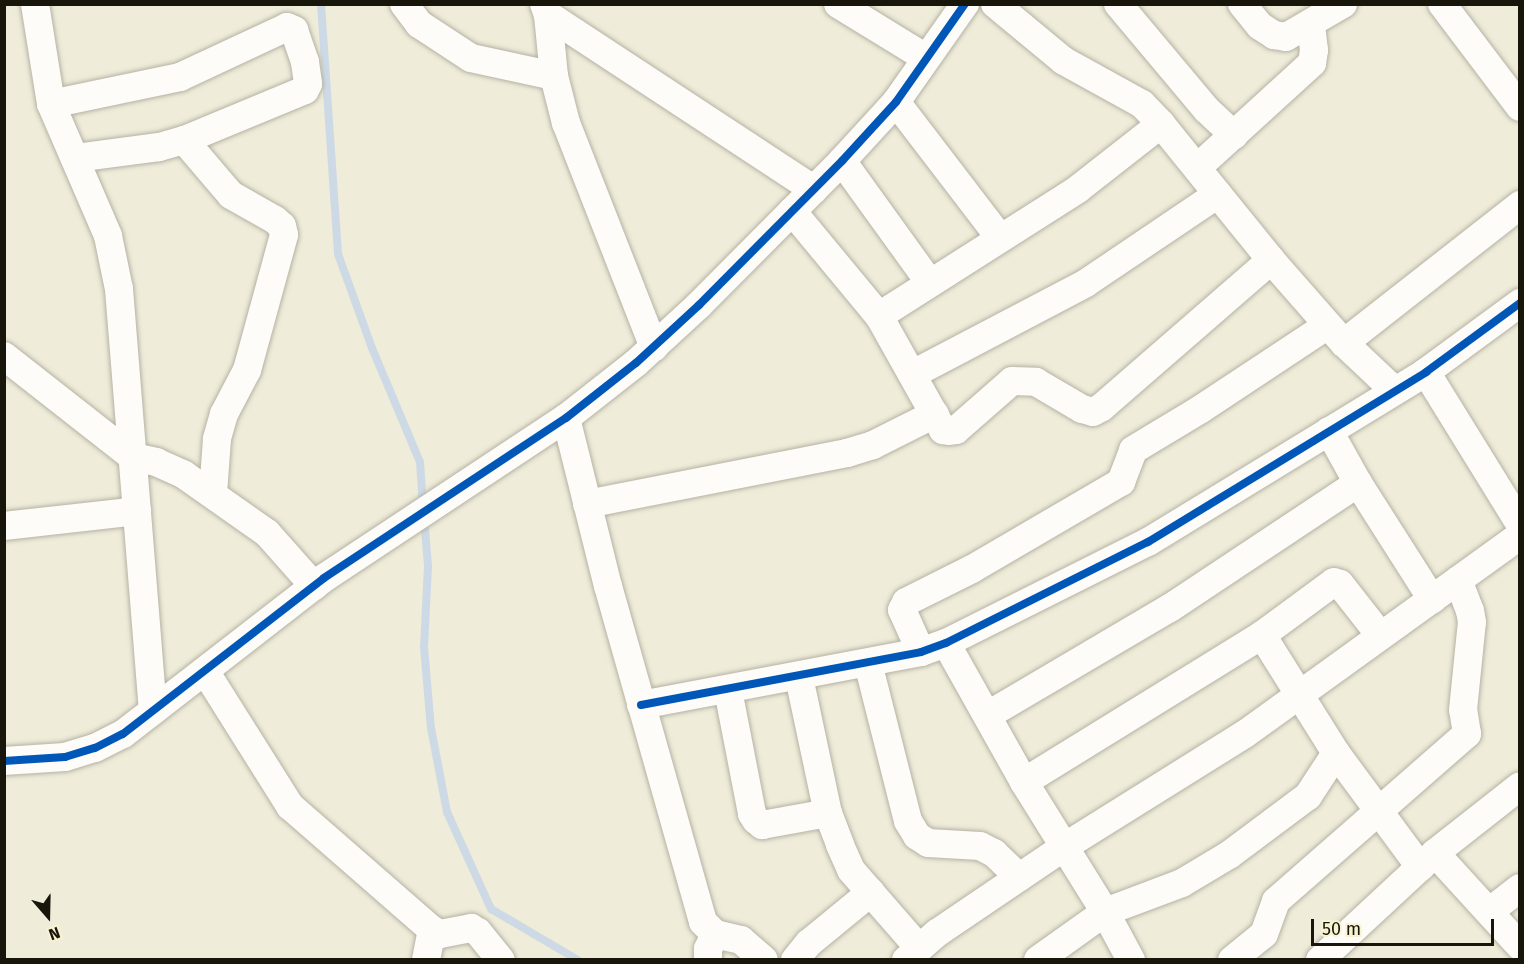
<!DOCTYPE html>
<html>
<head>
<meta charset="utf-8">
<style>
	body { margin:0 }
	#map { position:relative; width:1524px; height:964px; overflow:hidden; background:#efecd9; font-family:"Fira Sans",sans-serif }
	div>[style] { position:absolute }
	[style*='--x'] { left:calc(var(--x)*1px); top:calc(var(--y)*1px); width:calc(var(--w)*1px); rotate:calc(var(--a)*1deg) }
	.stream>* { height:8px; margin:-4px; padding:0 4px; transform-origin:4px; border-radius:4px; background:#cddae6 }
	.roads { filter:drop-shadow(0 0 2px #b5b2a4) drop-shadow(0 0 2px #b5b2a4) }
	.minor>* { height:28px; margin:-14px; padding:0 14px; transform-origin:14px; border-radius:14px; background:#fdfcf9 }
	.cycleway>* { height:8px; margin:-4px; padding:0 4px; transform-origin:4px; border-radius:4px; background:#0057b8 }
	span { translate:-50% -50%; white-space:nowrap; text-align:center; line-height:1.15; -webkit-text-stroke:6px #f8f3d0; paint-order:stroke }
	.frame { position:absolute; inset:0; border:6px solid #18160a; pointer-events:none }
	.north { position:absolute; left:18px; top:886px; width:60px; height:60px; -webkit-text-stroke:4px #f8f3d0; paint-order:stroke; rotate:160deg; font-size:16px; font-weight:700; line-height:24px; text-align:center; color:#18160a }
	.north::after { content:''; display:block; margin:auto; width:21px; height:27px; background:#18160a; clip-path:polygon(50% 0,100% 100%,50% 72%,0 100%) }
	.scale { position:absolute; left:1311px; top:919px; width:183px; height:27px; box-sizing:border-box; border:3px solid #18160a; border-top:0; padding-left:8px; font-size:18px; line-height:21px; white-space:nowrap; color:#18160a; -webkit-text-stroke:4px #f8f3d0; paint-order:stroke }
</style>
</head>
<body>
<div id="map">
	<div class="stream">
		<div style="--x:321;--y:4;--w:251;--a:86.1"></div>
		<div style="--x:338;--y:254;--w:100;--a:70.1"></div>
		<div style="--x:372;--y:348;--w:124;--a:67.2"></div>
		<div style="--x:420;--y:462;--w:44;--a:86.1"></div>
		<div style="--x:424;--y:518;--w:48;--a:85.2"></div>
		<div style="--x:428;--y:566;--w:81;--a:92.8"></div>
		<div style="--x:424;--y:647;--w:81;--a:85.1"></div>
		<div style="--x:431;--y:728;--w:86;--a:79.2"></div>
		<div style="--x:447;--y:812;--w:107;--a:65.6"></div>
		<div style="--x:491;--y:909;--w:101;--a:30.4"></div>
	</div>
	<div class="roads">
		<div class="minor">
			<div style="--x:35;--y:4;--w:101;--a:80.9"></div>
			<div style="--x:51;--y:104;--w:144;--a:66.6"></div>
			<div style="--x:108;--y:236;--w:54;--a:78.3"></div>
			<div style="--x:119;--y:289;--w:423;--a:85.4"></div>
			<div style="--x:404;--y:4;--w:25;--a:53"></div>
			<div style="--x:419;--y:24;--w:62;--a:33.2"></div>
			<div style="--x:471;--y:58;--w:85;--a:12.2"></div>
			<div style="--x:544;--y:4;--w:12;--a:70"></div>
			<div style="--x:548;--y:15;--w:61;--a:84.4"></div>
			<div style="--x:554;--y:76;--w:49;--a:75.7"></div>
			<div style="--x:566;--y:123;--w:241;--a:68.6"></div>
			<div style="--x:838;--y:4;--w:103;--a:31.5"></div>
			<div style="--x:995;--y:4;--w:89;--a:39.6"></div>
			<div style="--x:1064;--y:61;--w:89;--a:28.9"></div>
			<div style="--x:1142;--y:104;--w:28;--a:46"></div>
			<div style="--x:1161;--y:124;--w:175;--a:51"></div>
			<div style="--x:1271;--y:260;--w:111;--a:48.7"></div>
			<div style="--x:1344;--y:343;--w:70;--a:43.3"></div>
			<div style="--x:1118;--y:4;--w:138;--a:50"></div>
			<div style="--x:1207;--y:110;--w:37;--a:43"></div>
			<div style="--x:1242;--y:4;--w:28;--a:51"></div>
			<div style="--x:1260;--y:26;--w:17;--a:33"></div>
			<div style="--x:1274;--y:35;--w:12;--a:9"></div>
			<div style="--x:1286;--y:37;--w:66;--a:-30.1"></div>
			<div style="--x:1442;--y:4;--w:129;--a:52.9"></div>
			<div style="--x:548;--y:15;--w:318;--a:33.3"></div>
			<div style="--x:896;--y:102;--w:171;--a:52.6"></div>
			<div style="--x:51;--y:104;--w:132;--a:-11.8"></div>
			<div style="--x:180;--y:77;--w:118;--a:-25"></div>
			<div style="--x:287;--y:27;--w:8;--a:23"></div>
			<div style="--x:294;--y:30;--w:34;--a:71"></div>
			<div style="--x:305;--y:62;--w:22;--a:82"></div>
			<div style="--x:308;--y:84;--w:7;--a:117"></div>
			<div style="--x:305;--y:90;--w:131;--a:157.5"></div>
			<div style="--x:184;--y:140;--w:26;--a:164"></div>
			<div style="--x:159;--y:147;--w:85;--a:172.5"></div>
			<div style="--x:184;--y:140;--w:72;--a:49.5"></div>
			<div style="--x:231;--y:195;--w:51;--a:29.6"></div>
			<div style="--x:275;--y:220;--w:9;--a:41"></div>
			<div style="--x:282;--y:226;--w:9;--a:77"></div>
			<div style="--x:284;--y:235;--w:140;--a:105.3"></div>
			<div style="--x:247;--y:370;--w:50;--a:117.6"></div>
			<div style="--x:224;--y:414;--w:26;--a:106"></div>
			<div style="--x:217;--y:439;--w:54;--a:94.2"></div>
			<div style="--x:842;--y:161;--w:150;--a:54.2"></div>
			<div style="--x:1197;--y:168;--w:156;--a:-42.4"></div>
			<div style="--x:1312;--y:63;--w:13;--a:-81"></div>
			<div style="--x:1314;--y:50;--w:26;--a:-97"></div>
			<div style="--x:792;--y:211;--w:136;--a:50.4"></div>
			<div style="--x:879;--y:316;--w:131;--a:60.7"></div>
			<div style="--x:943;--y:430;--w:6;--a:9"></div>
			<div style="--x:949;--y:431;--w:7;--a:-8"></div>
			<div style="--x:956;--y:430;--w:74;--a:-41.2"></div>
			<div style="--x:1012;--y:381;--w:24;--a:2"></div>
			<div style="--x:1036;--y:382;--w:53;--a:30.4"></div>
			<div style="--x:1082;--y:409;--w:11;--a:15"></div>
			<div style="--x:1093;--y:412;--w:10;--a:-29"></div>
			<div style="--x:1102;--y:407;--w:224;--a:-41"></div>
			<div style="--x:879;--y:316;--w:236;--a:-32.5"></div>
			<div style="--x:1078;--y:189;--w:105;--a:-38.1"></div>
			<div style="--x:1344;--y:343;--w:224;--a:-38.1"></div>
			<div style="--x:4;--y:356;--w:164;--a:38.1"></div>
			<div style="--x:133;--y:457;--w:24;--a:12"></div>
			<div style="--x:156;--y:462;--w:30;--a:24"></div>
			<div style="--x:183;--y:474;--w:103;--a:35.1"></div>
			<div style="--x:267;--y:533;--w:71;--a:48.4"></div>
			<div style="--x:1426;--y:372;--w:179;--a:58.3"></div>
			<div style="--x:913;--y:374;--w:195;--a:-27.7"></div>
			<div style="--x:1086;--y:283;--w:159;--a:-34"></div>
			<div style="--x:566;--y:418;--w:173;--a:76"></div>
			<div style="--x:608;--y:586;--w:349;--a:74.2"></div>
			<div style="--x:703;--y:922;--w:17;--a:45"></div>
			<div style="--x:715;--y:934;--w:27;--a:13"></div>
			<div style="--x:741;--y:940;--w:30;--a:41"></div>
			<div style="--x:1329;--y:431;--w:60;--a:60.9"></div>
			<div style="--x:1358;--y:483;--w:138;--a:57.5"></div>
			<div style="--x:587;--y:504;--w:265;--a:-11.1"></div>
			<div style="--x:847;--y:453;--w:27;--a:-17"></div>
			<div style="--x:873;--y:445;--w:69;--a:-26.6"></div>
			<div style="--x:4;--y:526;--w:134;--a:-6.4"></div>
			<div style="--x:1262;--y:635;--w:139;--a:57.9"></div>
			<div style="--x:1336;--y:753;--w:142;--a:53.6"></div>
			<div style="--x:946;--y:643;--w:159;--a:60.7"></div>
			<div style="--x:1024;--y:782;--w:153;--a:58.1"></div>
			<div style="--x:1105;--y:912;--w:55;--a:61.6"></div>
			<div style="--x:921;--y:652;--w:46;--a:-114.3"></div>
			<div style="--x:902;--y:610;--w:9;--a:-63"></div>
			<div style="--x:906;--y:602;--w:74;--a:-26.6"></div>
			<div style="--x:972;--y:569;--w:173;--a:-30.3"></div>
			<div style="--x:1121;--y:482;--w:34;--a:-69"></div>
			<div style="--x:1133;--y:450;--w:79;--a:-31.1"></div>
			<div style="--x:1201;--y:409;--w:152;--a:-33.5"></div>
			<div style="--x:868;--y:663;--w:163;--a:75.8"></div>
			<div style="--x:908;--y:821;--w:17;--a:59"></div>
			<div style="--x:917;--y:836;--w:13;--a:32"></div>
			<div style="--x:928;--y:843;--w:52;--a:3.3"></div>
			<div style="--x:980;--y:846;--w:16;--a:27"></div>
			<div style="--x:994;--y:853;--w:35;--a:44"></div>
			<div style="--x:205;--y:671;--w:160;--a:57.8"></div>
			<div style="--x:290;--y:806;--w:189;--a:41.1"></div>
			<div style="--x:432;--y:930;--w:9;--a:27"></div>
			<div style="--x:440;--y:934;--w:32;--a:-11"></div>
			<div style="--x:471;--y:928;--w:8;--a:30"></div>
			<div style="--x:478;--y:932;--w:36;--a:51"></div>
			<div style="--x:799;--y:677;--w:139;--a:78"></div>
			<div style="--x:828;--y:813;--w:34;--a:69"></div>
			<div style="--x:840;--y:845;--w:27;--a:66"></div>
			<div style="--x:851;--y:870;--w:103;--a:48.9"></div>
			<div style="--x:728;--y:690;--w:126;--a:79"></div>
			<div style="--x:752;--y:814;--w:7;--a:56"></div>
			<div style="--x:756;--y:820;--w:8;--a:40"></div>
			<div style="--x:762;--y:825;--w:67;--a:-10.3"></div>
			<div style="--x:641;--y:705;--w:285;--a:-10.7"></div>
			<div style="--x:921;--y:652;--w:27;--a:-20"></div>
			<div style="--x:946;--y:643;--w:226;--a:-26.6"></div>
			<div style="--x:1148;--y:542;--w:326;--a:-31.4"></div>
			<div style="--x:1426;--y:372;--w:117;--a:-36.3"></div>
			<div style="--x:988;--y:715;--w:211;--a:-30.5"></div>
			<div style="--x:1170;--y:608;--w:226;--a:-33.6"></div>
			<div style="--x:4;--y:761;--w:61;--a:-3.8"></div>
			<div style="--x:65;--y:757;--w:31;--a:-17"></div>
			<div style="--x:95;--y:748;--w:31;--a:-27"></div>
			<div style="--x:123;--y:734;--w:254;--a:-37.8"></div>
			<div style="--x:324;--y:578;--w:290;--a:-33.5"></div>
			<div style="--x:566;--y:418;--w:89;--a:-38.2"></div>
			<div style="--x:636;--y:363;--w:86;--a:-42.6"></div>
			<div style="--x:699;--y:305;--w:203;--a:-45.2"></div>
			<div style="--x:842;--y:161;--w:80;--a:-47.5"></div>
			<div style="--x:896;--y:102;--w:120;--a:-54.9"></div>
			<div style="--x:1024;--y:782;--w:280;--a:-31.7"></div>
			<div style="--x:1262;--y:635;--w:89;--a:-36.4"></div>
			<div style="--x:1334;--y:582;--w:6;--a:18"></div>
			<div style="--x:1340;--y:584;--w:65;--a:51.9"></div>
			<div style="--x:1435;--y:853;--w:126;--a:47.6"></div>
			<div style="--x:1489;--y:912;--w:39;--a:-38"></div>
			<div style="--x:426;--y:960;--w:31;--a:-79"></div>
			<div style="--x:708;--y:960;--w:11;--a:-90"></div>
			<div style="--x:708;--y:949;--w:17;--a:-65"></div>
			<div style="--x:795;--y:960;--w:22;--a:-51"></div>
			<div style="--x:809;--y:943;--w:80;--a:-39.4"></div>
			<div style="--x:906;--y:960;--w:41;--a:-41.1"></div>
			<div style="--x:937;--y:933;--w:153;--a:-34.1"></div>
			<div style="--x:1064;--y:847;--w:213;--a:-32"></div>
			<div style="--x:1245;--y:734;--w:339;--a:-35.8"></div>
			<div style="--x:1038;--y:960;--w:82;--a:-35.6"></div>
			<div style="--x:1105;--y:912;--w:82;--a:-20.6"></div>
			<div style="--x:1182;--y:883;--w:55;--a:-30.8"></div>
			<div style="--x:1229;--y:855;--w:99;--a:-36.8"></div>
			<div style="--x:1308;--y:796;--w:51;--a:-56.9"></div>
			<div style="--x:1232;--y:960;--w:41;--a:-39.1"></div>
			<div style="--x:1264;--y:934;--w:35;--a:-70"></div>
			<div style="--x:1276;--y:901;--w:254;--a:-41.2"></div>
			<div style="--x:1467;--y:734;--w:24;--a:-99"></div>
			<div style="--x:1463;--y:710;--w:88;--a:-84.2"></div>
			<div style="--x:1472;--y:622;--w:11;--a:-100"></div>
			<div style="--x:1470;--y:611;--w:33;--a:-111"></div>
			<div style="--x:1320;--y:960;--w:157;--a:-42.9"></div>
			<div style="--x:1435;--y:853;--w:108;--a:-38.2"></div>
		</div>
	</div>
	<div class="cycleway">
		<div style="--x:641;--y:705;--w:285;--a:-10.7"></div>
		<div style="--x:921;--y:652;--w:27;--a:-20"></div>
		<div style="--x:946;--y:643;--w:226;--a:-26.6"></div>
		<div style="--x:1148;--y:542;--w:326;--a:-31.4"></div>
		<div style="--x:1426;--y:372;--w:117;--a:-36.3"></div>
		<div style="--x:4;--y:761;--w:61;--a:-3.8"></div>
		<div style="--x:65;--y:757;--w:31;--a:-17"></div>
		<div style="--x:95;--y:748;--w:31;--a:-27"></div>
		<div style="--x:123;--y:734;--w:254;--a:-37.8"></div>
		<div style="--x:324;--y:578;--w:290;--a:-33.5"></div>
		<div style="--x:566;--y:418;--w:89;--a:-38.2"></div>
		<div style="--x:636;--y:363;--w:86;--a:-42.6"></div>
		<div style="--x:699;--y:305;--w:203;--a:-45.2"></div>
		<div style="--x:842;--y:161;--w:80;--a:-47.5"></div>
		<div style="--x:896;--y:102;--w:120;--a:-54.9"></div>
	</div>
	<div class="frame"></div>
	<div class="north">N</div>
	<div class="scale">50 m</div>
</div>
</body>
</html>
